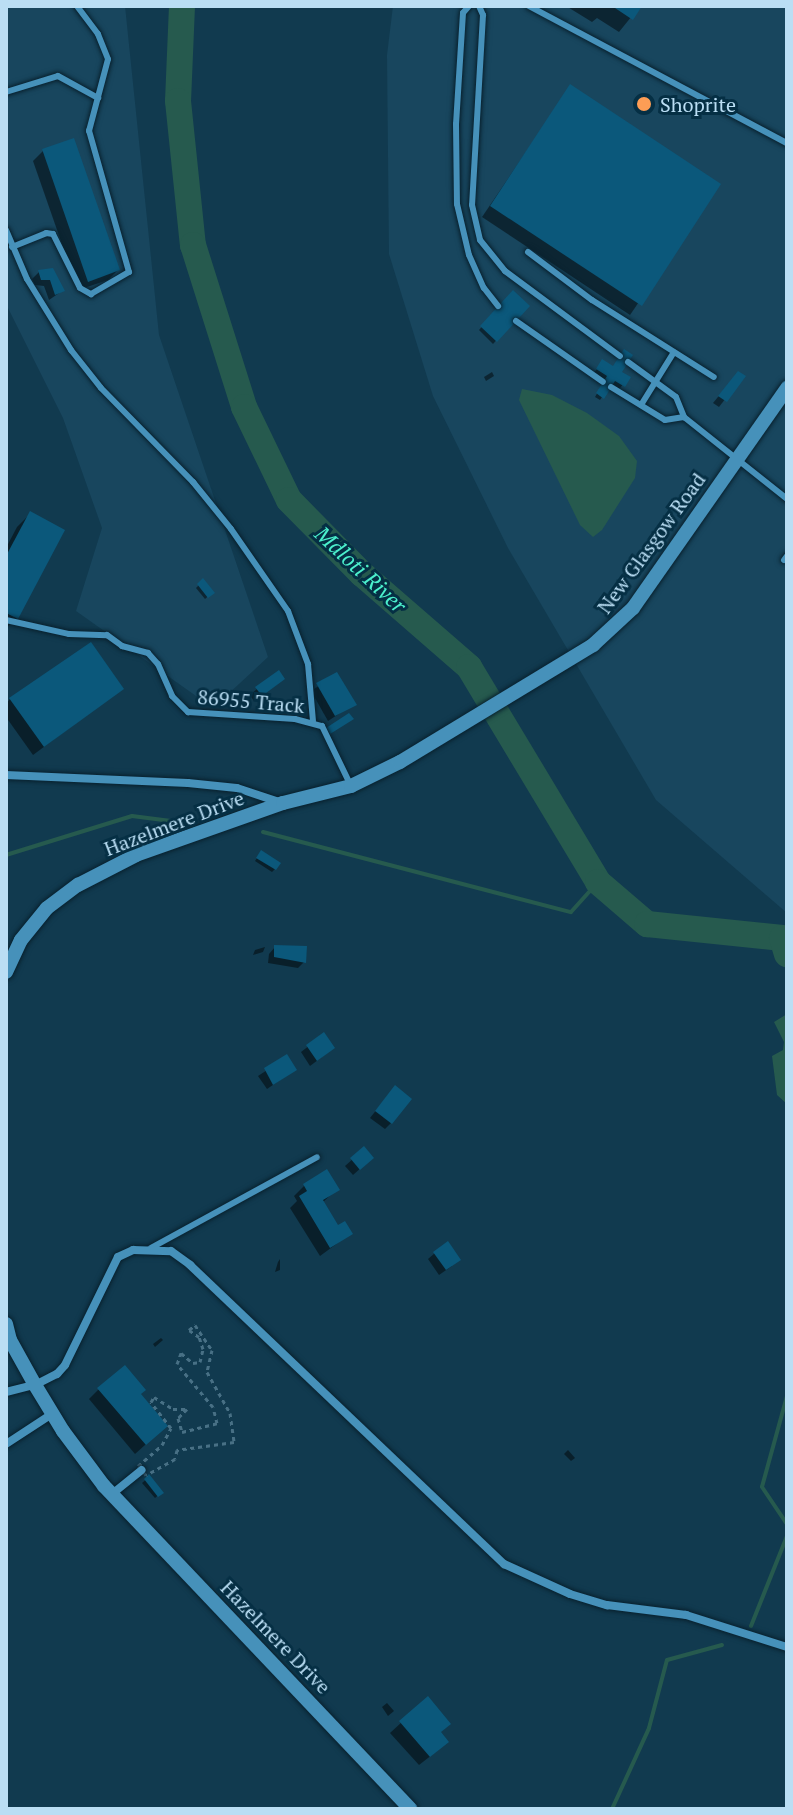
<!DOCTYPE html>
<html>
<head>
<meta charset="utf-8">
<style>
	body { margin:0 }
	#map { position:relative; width:793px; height:1815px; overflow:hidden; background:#113a4f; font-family:"PT Serif",serif }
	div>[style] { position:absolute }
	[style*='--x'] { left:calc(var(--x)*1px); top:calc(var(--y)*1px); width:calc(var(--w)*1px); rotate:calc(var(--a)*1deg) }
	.built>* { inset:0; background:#18465e }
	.water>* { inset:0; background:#265a4e }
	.shadow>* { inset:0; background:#0007 }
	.stream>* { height:4px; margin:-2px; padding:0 2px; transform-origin:2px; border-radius:2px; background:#265a4e }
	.river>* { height:26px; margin:-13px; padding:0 13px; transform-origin:13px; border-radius:13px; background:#265a4e }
	.building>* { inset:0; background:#0b587b }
	.path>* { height:3px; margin-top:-1.5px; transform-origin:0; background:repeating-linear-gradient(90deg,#487085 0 4px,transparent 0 8px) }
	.roads { filter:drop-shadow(0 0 2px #08202d) drop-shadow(0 0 2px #08202d) }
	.service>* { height:6px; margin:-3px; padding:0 3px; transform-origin:3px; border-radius:3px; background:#4691ba }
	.minor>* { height:8px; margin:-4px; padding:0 4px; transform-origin:4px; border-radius:4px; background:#4691ba }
	.tertiary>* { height:14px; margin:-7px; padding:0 7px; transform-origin:7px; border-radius:7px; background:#4691ba }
	.dots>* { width:22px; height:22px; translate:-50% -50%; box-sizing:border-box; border:4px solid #052f44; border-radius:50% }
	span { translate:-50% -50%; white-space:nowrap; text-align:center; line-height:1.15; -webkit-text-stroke:6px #052f44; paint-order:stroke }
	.poi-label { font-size:20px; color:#badef4 }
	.left { translate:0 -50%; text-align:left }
	.street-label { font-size:20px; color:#badef4 }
	.water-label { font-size:22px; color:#4befcc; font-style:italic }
	.frame { position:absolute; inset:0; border:8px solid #badef4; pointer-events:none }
</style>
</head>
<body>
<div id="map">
	<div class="built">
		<div style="clip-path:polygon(6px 6px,125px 6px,159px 335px,268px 657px,213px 708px,76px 611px,102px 528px,63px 418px,6px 304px)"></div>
		<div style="clip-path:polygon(393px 6px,787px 6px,787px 913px,656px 800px,508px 548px,433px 396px,389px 254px,387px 55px)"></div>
	</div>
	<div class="water">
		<div style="clip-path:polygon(522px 389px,552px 395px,587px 413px,619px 436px,637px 461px,635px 478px,602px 530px,593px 537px,580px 525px,519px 400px)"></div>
		<div style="clip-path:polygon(787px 1014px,787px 1104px,777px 1095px,772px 1056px,783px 1050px,784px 1042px,774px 1022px)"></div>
	</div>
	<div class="shadow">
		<div style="clip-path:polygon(566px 6px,640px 6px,619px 32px,597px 18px,592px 22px)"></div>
		<div style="clip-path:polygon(570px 87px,719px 185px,630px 315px,482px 217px)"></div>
		<div style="clip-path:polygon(43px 151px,118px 270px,108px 280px,78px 290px,33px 161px)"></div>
		<div style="clip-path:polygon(52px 270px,62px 291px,49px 300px,44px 286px,35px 285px,32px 279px,39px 272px)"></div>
		<div style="clip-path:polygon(513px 293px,527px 306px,493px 344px,479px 330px)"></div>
		<div style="clip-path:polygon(603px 362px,628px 378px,617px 392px,609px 387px,600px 400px,595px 397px,603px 383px,591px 376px)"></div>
		<div style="clip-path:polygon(492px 372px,494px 376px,486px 381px,484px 377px)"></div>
		<div style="clip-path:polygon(743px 376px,719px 407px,713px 403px,732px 380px)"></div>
		<div style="clip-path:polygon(30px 514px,17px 618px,6px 628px,6px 548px,17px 527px)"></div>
		<div style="clip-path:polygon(203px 581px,212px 593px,205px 599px,196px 588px)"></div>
		<div style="clip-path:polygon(337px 674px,354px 704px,328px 721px,311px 691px)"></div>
		<div style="clip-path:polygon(276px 685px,254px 701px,250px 695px,257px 689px)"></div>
		<div style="clip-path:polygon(122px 689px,33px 755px,6px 717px,6px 704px,10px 699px)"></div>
		<div style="clip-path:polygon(259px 855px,275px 869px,272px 872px,255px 861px)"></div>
		<div style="clip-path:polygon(265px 947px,263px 952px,253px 955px,255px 950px)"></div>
		<div style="clip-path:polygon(275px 947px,304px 962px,298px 968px,268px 963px,269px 954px)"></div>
		<div style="clip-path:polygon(323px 1035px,326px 1054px,310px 1066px,301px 1052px)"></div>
		<div style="clip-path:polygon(287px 1057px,295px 1070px,267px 1089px,258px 1076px)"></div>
		<div style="clip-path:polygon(389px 1094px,391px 1123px,385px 1129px,370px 1118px)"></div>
		<div style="clip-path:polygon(364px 1149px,372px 1158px,353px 1175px,345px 1166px)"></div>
		<div style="clip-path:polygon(304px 1186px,337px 1189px,322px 1203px,337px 1228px,350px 1234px,320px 1256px,290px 1208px,297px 1201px,294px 1196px)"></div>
		<div style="clip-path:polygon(435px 1253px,452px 1266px,439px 1275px,428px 1259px)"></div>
		<div style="clip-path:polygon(280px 1259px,280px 1270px,275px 1272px,278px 1262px)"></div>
		<div style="clip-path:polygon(161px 1338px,163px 1340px,155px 1347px,153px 1344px)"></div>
		<div style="clip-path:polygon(98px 1390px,139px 1395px,155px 1436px,135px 1454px,89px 1399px)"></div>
		<div style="clip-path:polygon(568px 1450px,575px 1458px,571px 1461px,564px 1454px)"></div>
		<div style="clip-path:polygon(149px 1477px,161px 1493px,155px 1498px,142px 1483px)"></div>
		<div style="clip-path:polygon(428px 1698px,439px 1733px,437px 1751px,419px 1765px,390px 1733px)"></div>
		<div style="clip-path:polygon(387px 1703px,394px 1711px,388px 1716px,382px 1707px)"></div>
	</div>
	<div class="stream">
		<div style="--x:263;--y:832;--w:318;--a:14.6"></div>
		<div style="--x:571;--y:912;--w:40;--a:-48"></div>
		<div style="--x:6;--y:855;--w:132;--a:-17.2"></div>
		<div style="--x:132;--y:816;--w:55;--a:7.3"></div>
		<div style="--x:787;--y:1396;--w:94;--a:105.4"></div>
		<div style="--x:762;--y:1487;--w:45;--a:56"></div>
		<div style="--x:751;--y:1626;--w:97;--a:-68.2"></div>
		<div style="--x:612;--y:1809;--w:89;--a:-65.4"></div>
		<div style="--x:649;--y:1728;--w:70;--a:-75.2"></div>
		<div style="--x:667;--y:1660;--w:57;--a:-15.3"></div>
	</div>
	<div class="river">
		<div style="--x:182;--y:6;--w:95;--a:92.4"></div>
		<div style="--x:178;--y:101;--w:145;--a:84.1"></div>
		<div style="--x:193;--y:245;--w:170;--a:72.5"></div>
		<div style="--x:244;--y:407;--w:103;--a:64.2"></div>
		<div style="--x:289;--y:500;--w:104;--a:45.4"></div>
		<div style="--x:362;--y:574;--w:142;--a:41"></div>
		<div style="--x:469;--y:667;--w:251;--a:59"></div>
		<div style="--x:598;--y:882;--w:65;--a:40.6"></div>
		<div style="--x:647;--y:924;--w:136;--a:5.9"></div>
		<div style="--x:782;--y:938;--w:17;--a:73"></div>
	</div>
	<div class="building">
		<div style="clip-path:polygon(612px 6px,642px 6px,633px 20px)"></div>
		<div style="clip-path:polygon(570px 84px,721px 184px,642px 306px,490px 206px)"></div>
		<div style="clip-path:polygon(74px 138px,120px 270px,88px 282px,42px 149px)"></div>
		<div style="clip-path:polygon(53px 268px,65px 291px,55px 295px,50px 280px,41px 280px,38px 270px)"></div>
		<div style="clip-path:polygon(513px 290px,530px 306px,497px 342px,480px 326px)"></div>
		<div style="clip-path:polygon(624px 349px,633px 355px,622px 372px,631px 377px,625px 387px,615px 381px,604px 399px,596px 393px,607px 376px,596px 369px,602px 359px,613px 366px)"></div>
		<div style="clip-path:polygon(738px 371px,746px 376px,727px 402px,718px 396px)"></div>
		<div style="clip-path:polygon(30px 511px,65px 530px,18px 619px,6px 613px,6px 556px)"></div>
		<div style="clip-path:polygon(203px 578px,215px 593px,208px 598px,197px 584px)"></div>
		<div style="clip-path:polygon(91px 642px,124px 689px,44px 747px,9px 698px)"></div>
		<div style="clip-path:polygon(279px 670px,285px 679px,262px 696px,255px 687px)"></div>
		<div style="clip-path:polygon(337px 672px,357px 705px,335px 716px,316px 683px)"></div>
		<div style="clip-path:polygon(349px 713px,354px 719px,330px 734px,326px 728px)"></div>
		<div style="clip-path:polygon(261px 850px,281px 863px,276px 870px,256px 858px)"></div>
		<div style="clip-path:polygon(274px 945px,307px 946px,306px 963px,274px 957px)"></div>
		<div style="clip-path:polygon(324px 1032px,335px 1048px,317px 1061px,306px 1045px)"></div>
		<div style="clip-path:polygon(287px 1054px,297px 1070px,273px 1085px,264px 1068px)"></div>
		<div style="clip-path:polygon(395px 1085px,412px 1099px,392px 1124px,375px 1111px)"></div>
		<div style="clip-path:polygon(364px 1146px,374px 1158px,360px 1170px,350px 1158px)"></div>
		<div style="clip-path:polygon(327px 1169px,340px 1190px,323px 1200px,338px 1225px,345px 1221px,353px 1234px,330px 1248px,299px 1196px,307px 1191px,303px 1184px)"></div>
		<div style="clip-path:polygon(448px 1241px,461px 1260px,446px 1270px,433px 1252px)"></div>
		<div style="clip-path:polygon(125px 1365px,146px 1390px,141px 1394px,168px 1426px,146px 1445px,97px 1388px)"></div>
		<div style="clip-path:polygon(149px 1474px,164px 1493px,158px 1497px,144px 1479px)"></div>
		<div style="clip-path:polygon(428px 1696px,451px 1724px,441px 1732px,449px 1742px,430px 1757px,399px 1721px)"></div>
	</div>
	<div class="path">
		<div style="--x:195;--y:1325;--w:30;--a:56"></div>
		<div style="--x:212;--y:1350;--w:23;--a:103"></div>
		<div style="--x:207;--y:1372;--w:47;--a:60.7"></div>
		<div style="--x:230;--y:1413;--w:29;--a:82"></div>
		<div style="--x:234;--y:1442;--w:58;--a:172"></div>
		<div style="--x:177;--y:1450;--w:9;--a:103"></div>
		<div style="--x:175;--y:1459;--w:33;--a:151"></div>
		<div style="--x:146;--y:1475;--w:12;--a:-132"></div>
		<div style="--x:138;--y:1466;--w:32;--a:-41"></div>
		<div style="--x:162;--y:1445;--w:19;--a:-62"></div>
		<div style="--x:171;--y:1428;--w:33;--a:-128"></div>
		<div style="--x:151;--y:1402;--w:6;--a:-59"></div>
		<div style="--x:154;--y:1397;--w:22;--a:32"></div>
		<div style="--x:173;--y:1409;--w:14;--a:0"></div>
		<div style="--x:187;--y:1409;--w:13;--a:135"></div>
		<div style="--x:178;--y:1418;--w:15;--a:74"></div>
		<div style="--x:182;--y:1432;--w:36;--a:-14"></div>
		<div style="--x:217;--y:1423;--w:16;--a:-104"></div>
		<div style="--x:213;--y:1407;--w:56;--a:-129.9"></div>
		<div style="--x:177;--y:1364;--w:12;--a:-70"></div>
		<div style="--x:181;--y:1353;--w:16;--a:40"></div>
		<div style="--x:193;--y:1363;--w:7;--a:-8"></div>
		<div style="--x:200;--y:1362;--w:13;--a:-77"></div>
		<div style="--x:203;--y:1349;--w:13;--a:-108"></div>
		<div style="--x:199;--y:1337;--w:12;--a:-145"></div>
		<div style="--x:189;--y:1330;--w:8;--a:-40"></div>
	</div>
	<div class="roads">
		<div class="service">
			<div style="--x:469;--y:6;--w:9;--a:131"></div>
			<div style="--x:463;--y:13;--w:111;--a:93.6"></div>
			<div style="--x:456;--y:124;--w:80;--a:89.3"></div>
			<div style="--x:457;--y:204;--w:52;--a:76.8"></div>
			<div style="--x:469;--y:255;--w:36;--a:66"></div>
			<div style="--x:484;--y:288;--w:23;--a:52"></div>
			<div style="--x:479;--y:6;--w:10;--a:66"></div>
			<div style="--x:483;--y:15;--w:190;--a:93.3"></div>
			<div style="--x:472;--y:205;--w:36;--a:77"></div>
			<div style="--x:480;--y:240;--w:40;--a:51"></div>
			<div style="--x:505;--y:271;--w:143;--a:36.5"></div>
			<div style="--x:529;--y:6;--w:292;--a:28"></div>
			<div style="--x:6;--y:92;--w:54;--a:-17.1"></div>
			<div style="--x:58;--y:76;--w:46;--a:28.8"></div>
			<div style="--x:6;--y:230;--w:53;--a:66.8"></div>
			<div style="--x:27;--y:279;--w:84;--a:58.2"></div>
			<div style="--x:71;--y:350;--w:48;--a:51.7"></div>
			<div style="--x:101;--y:388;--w:132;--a:45.6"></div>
			<div style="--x:193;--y:482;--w:60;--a:51"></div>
			<div style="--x:231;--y:529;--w:100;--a:55.2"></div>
			<div style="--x:288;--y:611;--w:57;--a:69.3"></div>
			<div style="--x:308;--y:664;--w:57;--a:85"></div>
			<div style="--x:12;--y:247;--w:37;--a:-22"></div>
			<div style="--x:46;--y:233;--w:7;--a:8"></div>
			<div style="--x:53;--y:234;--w:60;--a:63.4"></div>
			<div style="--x:80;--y:288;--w:13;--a:29"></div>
			<div style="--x:91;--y:294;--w:44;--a:-30.1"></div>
			<div style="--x:129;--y:272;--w:147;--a:-105.8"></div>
			<div style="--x:89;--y:131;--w:74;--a:-75.2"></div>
			<div style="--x:108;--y:59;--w:27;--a:-112"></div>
			<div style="--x:98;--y:34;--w:35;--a:-127"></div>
			<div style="--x:528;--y:252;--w:80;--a:36.9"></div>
			<div style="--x:592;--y:300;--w:144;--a:32.3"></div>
			<div style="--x:516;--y:321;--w:106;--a:35"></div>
			<div style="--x:628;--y:362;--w:59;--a:36.1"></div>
			<div style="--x:676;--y:397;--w:22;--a:68"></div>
			<div style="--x:611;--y:387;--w:63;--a:31.4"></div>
			<div style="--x:665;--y:420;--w:19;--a:-9"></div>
			<div style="--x:684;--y:417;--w:132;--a:38.5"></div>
			<div style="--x:641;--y:405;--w:62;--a:-58.1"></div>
			<div style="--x:784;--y:560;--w:5;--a:-53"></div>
			<div style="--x:6;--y:620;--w:65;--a:12.5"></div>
			<div style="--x:69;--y:634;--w:38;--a:2"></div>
			<div style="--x:107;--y:635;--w:19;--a:36"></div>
			<div style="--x:122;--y:646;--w:27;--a:15"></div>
			<div style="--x:148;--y:653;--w:15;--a:48"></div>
			<div style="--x:158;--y:664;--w:35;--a:66"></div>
			<div style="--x:172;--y:696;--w:23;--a:45"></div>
			<div style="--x:188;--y:712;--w:107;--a:3.7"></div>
			<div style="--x:295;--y:719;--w:28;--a:15"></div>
			<div style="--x:322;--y:726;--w:67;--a:64.2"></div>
			<div style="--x:151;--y:1248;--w:189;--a:-28.7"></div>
		</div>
		<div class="minor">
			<div style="--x:6;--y:775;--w:182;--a:2.5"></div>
			<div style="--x:188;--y:783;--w:49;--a:5.8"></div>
			<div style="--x:237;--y:788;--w:47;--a:18.4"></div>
			<div style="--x:6;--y:1392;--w:30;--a:-14"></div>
			<div style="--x:35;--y:1385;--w:25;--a:-27"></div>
			<div style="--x:57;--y:1374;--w:12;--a:-48"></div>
			<div style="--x:65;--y:1365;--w:120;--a:-63.9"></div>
			<div style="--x:118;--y:1257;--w:17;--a:-25"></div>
			<div style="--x:133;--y:1250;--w:38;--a:2"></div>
			<div style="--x:171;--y:1251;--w:24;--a:36"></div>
			<div style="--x:190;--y:1265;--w:434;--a:43.6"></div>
			<div style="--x:504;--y:1564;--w:72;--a:24.4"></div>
			<div style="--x:570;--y:1594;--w:39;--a:17"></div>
			<div style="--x:607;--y:1605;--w:80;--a:7.2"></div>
			<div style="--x:686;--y:1615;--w:106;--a:17.6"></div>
			<div style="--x:6;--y:1444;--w:55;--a:-33.1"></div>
			<div style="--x:112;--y:1494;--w:38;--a:-39"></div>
		</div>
		<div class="tertiary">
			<div style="--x:6;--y:972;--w:35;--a:-65"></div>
			<div style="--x:21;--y:940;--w:41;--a:-50.9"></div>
			<div style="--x:47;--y:908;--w:39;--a:-37"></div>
			<div style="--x:78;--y:885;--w:65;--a:-27.3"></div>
			<div style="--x:136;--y:855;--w:156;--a:-19.5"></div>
			<div style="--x:283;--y:803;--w:70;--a:-14"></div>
			<div style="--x:351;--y:786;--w:55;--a:-26.1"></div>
			<div style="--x:400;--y:762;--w:226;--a:-31.2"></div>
			<div style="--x:593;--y:645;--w:54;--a:-42.8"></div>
			<div style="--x:633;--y:608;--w:269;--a:-55"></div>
			<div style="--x:6;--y:1324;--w:16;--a:76"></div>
			<div style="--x:10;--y:1340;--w:51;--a:60.9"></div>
			<div style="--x:35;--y:1385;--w:54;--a:58.7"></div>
			<div style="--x:63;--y:1431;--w:69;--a:53.3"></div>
			<div style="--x:104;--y:1486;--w:445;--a:46.5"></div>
		</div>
	</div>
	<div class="dots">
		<div style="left:644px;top:104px;background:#fd9d55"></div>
	</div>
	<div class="poi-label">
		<span class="left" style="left:660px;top:104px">Shoprite</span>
	</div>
	<div class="street-label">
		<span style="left:651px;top:543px;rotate:-54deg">New Glasgow Road</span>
		<span style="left:251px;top:701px;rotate:5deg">86955 Track</span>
		<span style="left:174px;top:823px;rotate:-21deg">Hazelmere Drive</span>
		<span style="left:276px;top:1637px;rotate:46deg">Hazelmere Drive</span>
	</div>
	<div class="water-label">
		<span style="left:361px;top:569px;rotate:43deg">Mdloti River</span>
	</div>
	<div class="frame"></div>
</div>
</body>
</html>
